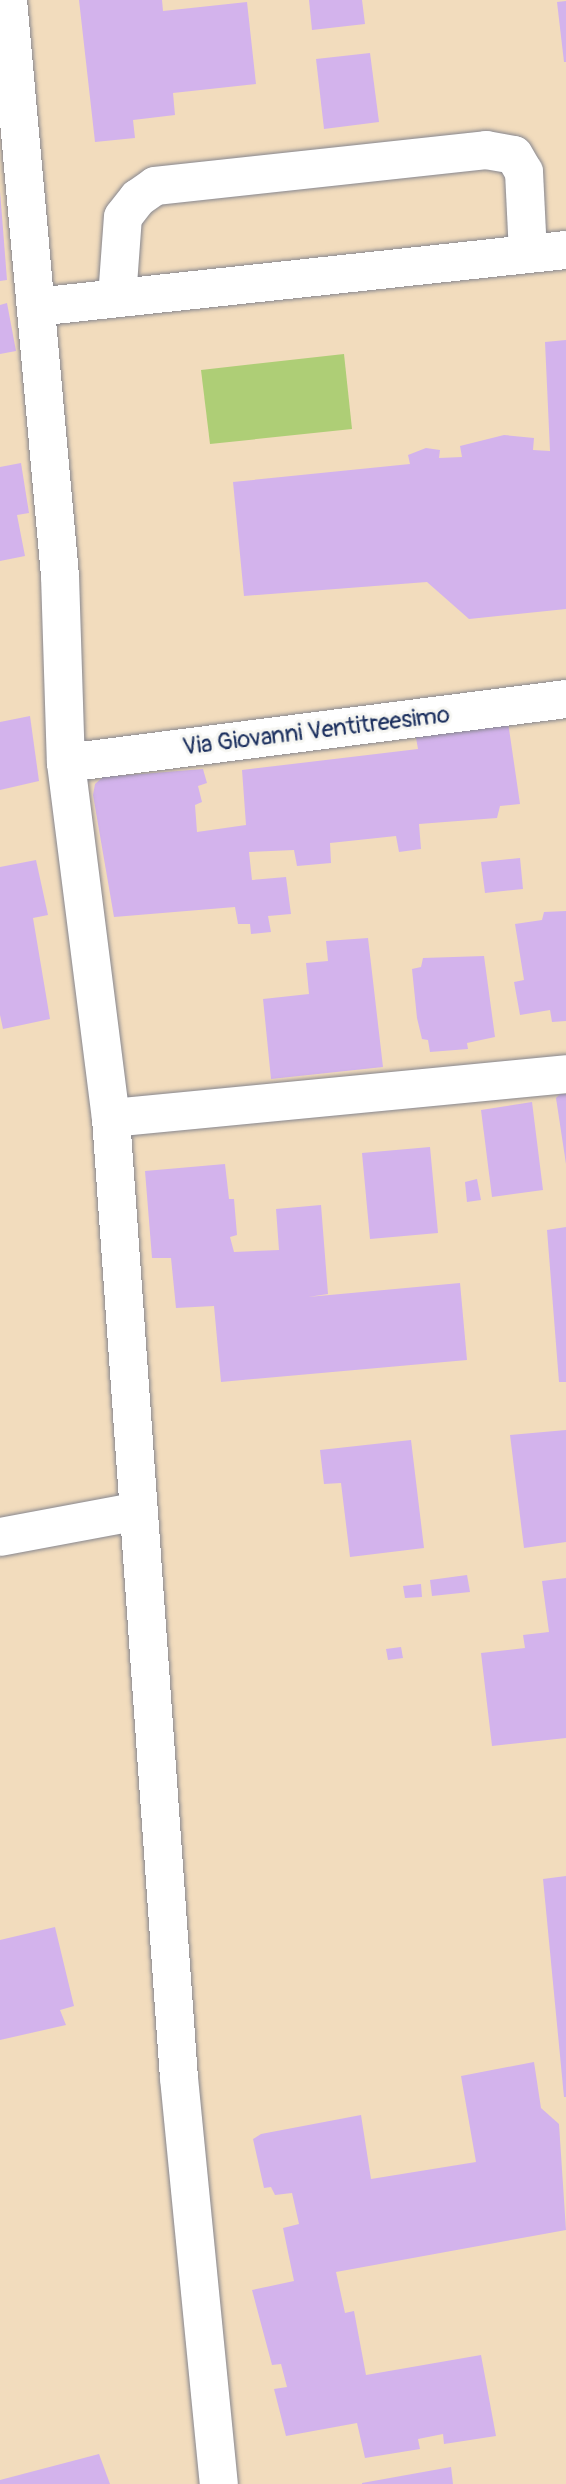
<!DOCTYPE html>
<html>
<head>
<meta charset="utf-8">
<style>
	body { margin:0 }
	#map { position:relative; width:566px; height:2484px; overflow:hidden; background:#f2dcbd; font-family:Pangolin,sans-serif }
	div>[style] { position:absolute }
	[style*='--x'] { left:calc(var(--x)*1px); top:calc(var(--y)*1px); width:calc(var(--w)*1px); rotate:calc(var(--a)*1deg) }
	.green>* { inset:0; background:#aece76 }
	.building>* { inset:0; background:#d3b3ec }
	.roads { filter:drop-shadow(0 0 2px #86868e) drop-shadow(0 0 2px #86868e) }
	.minor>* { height:38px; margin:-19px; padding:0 19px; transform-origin:19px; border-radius:19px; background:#fff }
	span { translate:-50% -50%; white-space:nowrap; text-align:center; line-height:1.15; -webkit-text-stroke:6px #f6f6f2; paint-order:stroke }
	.street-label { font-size:24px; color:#1b2f5e }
</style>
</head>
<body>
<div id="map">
	<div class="green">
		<div style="clip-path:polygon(344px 354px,352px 429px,210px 444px,201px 370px)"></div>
	</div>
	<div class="building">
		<div style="clip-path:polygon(79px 0,162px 0,163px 11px,247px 2px,256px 84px,173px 93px,175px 115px,133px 120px,135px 138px,95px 142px)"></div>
		<div style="clip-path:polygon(309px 0,362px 0,365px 24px,312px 30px)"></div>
		<div style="clip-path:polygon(566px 1px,566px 62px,564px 62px,557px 2px)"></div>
		<div style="clip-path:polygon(370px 53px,379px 122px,324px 129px,316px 59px)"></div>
		<div style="clip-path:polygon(0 191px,7px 280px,0 281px)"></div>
		<div style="clip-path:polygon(7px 303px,16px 351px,0 354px,0 305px)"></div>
		<div style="clip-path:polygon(566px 340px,566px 609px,469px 619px,427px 582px,244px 596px,233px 482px,410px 464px,408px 455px,426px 448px,440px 450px,439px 458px,462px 457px,460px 446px,504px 435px,534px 438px,533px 450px,550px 451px,545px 342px)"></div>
		<div style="clip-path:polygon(21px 463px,29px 513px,17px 515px,25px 556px,0 561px,0 467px)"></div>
		<div style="clip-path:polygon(30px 716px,39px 781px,0 790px,0 722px)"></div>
		<div style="clip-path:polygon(508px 722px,520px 804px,500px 806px,497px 818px,419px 824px,421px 849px,399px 852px,396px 836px,330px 843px,331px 863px,297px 866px,294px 850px,249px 852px,252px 880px,286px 877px,291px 914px,268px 916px,271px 932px,251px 934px,250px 924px,238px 924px,235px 907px,114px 917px,93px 795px,95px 784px,103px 777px,203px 769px,207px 783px,198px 786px,202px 802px,195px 805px,197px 832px,246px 825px,242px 770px,418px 749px,415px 732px)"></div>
		<div style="clip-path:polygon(520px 858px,523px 889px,485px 893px,481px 862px)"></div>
		<div style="clip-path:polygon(36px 860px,48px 915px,33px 918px,50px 1019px,3px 1029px,0 1015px,0 867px)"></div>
		<div style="clip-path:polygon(566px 911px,566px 1021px,552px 1022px,550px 1010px,520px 1015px,514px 982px,524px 980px,515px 924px,542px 920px,544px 912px)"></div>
		<div style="clip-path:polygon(368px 938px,383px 1067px,271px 1079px,263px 999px,309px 994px,306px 963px,328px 961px,326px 941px)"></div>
		<div style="clip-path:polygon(484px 956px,495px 1037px,467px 1043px,468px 1049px,430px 1052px,428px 1040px,422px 1039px,417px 1018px,412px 969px,421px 967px,423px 958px)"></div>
		<div style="clip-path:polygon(560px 1094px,566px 1094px,566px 1164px,556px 1098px)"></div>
		<div style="clip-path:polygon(532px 1102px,543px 1190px,492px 1197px,481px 1110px)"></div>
		<div style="clip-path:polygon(430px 1147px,438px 1233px,370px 1239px,362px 1153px)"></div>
		<div style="clip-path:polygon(225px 1164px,229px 1199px,234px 1199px,237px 1235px,230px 1237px,234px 1252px,279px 1250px,276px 1209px,321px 1205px,328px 1294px,308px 1297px,460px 1283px,467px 1360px,221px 1382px,214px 1306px,176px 1308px,171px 1258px,152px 1258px,145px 1171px)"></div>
		<div style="clip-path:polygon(477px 1179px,481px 1200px,467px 1202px,465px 1182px)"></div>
		<div style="clip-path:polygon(566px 1227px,566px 1382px,559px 1382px,547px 1230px)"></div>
		<div style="clip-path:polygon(566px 1430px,566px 1542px,524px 1548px,510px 1435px)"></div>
		<div style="clip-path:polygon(411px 1440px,424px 1548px,350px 1557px,341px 1483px,324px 1484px,320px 1450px)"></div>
		<div style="clip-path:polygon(467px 1575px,470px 1592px,432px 1596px,430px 1580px)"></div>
		<div style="clip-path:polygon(566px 1578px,566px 1738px,492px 1746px,481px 1653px,525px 1648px,523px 1635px,549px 1632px,542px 1581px)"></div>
		<div style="clip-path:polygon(421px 1584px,422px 1597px,405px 1598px,403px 1586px)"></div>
		<div style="clip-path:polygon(401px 1647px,403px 1658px,388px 1660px,386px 1649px)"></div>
		<div style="clip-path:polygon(566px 1876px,566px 2097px,564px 2097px,543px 1879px)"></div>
		<div style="clip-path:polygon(55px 1927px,74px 2006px,60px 2010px,66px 2025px,0 2040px,0 1940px)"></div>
		<div style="clip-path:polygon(534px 2062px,541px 2108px,559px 2124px,566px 2230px,336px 2272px,345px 2313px,354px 2311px,366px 2375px,481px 2355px,496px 2436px,444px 2444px,443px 2434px,418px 2439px,420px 2449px,365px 2458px,357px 2423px,286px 2436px,274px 2389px,287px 2387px,281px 2364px,272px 2365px,252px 2290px,294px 2281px,283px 2228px,299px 2224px,292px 2193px,275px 2195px,271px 2187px,264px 2188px,253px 2139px,261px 2134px,361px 2115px,371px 2179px,476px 2162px,461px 2076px)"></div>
		<div style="clip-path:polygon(99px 2454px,110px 2484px,0 2484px,0 2480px)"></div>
		<div style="clip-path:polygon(451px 2467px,453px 2484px,362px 2484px,362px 2483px)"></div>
	</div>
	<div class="roads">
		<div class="minor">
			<div style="--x:8;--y:0;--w:578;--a:84.84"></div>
			<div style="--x:60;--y:576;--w:187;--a:88.2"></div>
			<div style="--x:66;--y:763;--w:358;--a:82.8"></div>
			<div style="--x:111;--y:1118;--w:962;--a:85.95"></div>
			<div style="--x:179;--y:2078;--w:408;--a:84.4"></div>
			<div style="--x:117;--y:298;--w:81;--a:-85.8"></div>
			<div style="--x:123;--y:217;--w:24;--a:-52"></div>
			<div style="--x:138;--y:198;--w:21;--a:-35"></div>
			<div style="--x:155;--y:186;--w:333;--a:-6.2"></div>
			<div style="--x:486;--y:150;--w:28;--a:10"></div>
			<div style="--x:514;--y:155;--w:20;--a:60"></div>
			<div style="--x:524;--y:172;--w:82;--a:87.2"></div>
			<div style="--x:36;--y:307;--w:533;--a:-6.14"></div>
			<div style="--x:66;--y:763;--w:504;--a:-7.29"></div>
			<div style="--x:111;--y:1118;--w:457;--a:-5.5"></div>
			<div style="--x:0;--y:1537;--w:141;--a:-10.6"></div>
		</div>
	</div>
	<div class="street-label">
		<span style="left:316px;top:731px;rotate:-7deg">Via Giovanni Ventitreesimo</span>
	</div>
</div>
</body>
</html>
